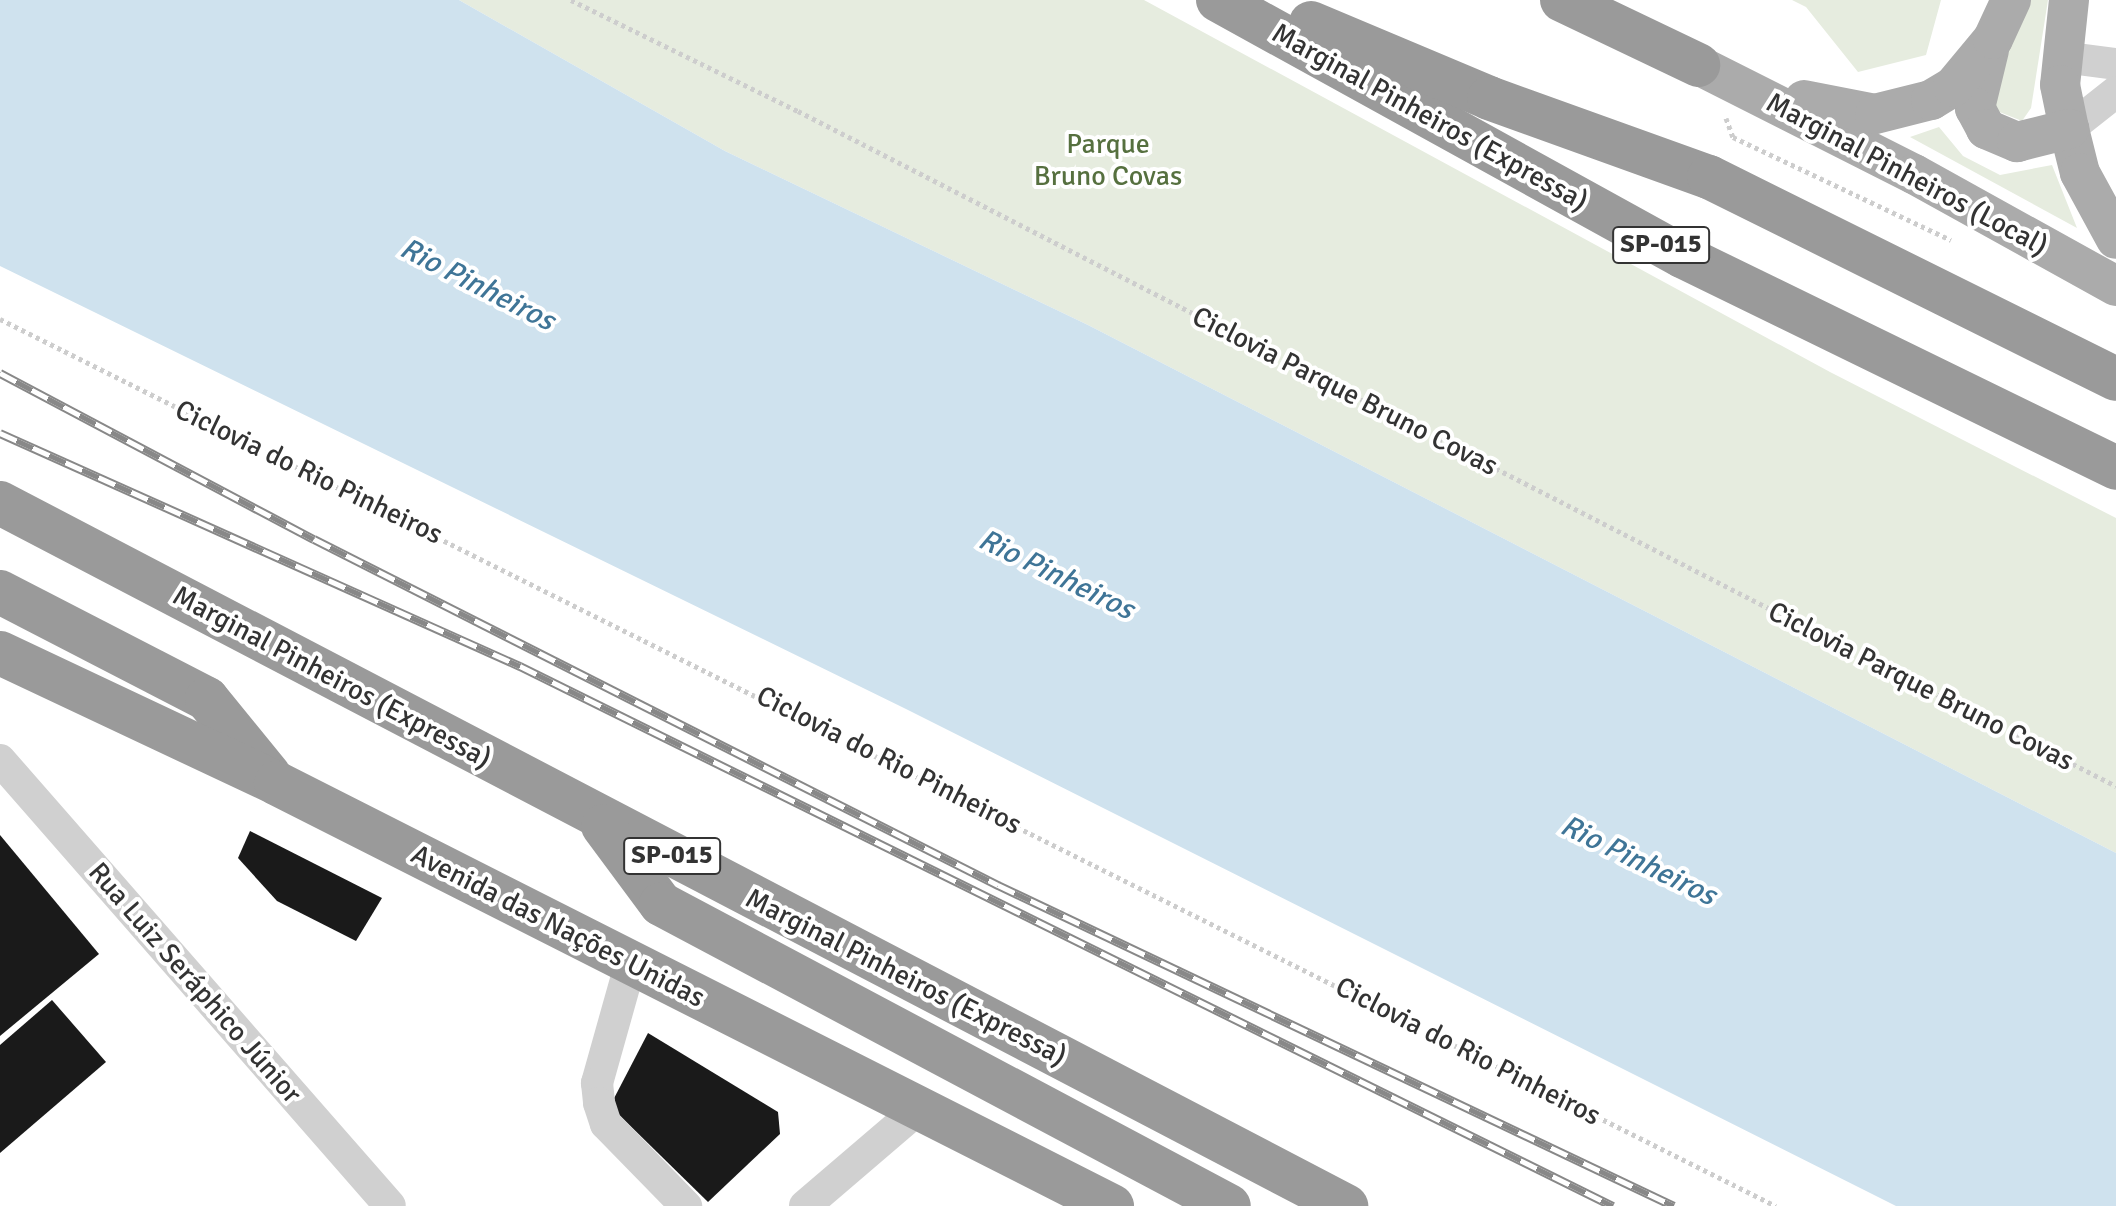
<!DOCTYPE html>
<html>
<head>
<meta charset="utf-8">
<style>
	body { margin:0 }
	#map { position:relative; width:2116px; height:1206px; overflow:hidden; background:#fff; font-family:Signika,sans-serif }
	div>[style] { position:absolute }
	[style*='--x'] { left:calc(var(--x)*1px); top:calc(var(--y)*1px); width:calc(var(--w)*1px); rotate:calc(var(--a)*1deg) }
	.green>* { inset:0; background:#e6ecdf }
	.water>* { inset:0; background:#cfe2ee }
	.building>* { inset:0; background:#1a1a1a }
	.path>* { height:5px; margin-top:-2.5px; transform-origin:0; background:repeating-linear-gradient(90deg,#cdcdcd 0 4px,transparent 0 8px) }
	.minor>* { height:32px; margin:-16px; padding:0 16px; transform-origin:16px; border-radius:16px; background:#d0d0d0 }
	.major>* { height:40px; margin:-20px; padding:0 20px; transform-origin:20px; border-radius:20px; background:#ababab }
	.highway>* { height:44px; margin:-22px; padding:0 22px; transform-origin:22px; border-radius:22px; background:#9a9a9a }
	.rail>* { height:9px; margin-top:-4.5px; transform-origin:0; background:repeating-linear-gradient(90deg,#fff 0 18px,#888 0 36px); box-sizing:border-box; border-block:2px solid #888 }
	span { translate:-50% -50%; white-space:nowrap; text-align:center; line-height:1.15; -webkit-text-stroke:8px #fff; paint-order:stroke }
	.shield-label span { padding:2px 6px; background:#fff; border:2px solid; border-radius:6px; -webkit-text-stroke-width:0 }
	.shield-label { font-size:26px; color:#333; font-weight:700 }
	.street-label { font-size:28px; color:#333 }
	.park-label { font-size:28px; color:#56703f }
	.water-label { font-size:30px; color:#3f7597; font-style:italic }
</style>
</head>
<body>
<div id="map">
	<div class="green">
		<div style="clip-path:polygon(459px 0,1144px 0,1830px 372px,2116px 518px,2116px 853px,1088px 325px,725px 151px)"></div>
		<div style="clip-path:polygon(1792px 0,1941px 0,1926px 55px,1858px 72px,1806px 7px)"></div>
		<div style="clip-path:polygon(2031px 0,2048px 0,2031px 108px,2022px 121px,1987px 107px,1988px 86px)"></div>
		<div style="clip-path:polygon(1939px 127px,1963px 156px,2000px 175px,2052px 165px,2077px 228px,1910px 137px)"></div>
	</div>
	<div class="water">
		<div style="clip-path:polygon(0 0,459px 0,725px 151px,1088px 325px,2116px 853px,2116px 1206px,1896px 1206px,906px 709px,0 266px)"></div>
	</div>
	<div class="building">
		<div style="clip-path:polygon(250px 831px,382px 898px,356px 941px,277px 901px,238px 858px)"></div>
		<div style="clip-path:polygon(0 835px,99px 954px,0 1036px)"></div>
		<div style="clip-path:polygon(52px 1000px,106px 1062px,0 1153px,0 1045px)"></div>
		<div style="clip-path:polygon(648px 1033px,778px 1112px,780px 1134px,708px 1202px,610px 1106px)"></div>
	</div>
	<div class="path">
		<div style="--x:571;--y:0;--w:253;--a:26.1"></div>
		<div style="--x:798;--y:111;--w:1481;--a:27.12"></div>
		<div style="--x:1726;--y:118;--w:20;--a:70"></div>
		<div style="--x:1733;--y:137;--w:241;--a:25.3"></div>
		<div style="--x:0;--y:319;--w:1985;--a:26.54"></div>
	</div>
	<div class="minor">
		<div style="--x:2062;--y:57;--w:54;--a:7.4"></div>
		<div style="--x:2069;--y:129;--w:60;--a:-38.2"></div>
		<div style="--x:0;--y:760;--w:592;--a:48.83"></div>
		<div style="--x:631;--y:962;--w:126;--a:105.7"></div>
		<div style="--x:597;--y:1083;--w:20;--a:84"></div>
		<div style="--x:599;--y:1103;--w:22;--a:72"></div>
		<div style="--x:606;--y:1124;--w:115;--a:45.7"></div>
		<div style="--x:805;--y:1206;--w:149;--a:-40.6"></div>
	</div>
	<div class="major">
		<div style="--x:2069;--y:0;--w:85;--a:96"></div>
		<div style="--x:2060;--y:85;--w:45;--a:78.4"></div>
		<div style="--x:2069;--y:129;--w:45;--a:76"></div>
		<div style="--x:2080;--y:173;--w:75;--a:61.4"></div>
		<div style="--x:1989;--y:50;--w:60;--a:103.6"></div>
		<div style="--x:1975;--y:108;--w:24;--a:62"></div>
		<div style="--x:1986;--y:129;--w:34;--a:23"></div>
		<div style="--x:2017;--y:142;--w:54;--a:-14"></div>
		<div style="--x:1698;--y:65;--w:242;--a:26.8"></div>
		<div style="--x:1914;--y:174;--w:231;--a:29"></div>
		<div style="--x:1804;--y:100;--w:72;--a:11.2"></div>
		<div style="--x:1875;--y:114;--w:58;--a:-14"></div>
		<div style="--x:1931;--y:100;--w:26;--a:-31"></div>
		<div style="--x:1953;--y:87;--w:62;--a:-50.2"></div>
		<div style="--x:1993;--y:39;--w:43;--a:-65.2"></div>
	</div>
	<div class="highway">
		<div style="--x:1218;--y:0;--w:530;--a:28.89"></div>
		<div style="--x:1682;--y:256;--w:483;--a:26"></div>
		<div style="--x:1562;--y:0;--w:151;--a:25.5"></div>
		<div style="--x:1311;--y:23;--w:193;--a:22.8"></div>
		<div style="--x:1489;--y:98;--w:234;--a:19.8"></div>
		<div style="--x:1709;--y:177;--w:454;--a:26.4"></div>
		<div style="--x:0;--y:503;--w:1519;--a:27.58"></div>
		<div style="--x:0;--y:592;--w:233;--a:27.3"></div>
		<div style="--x:207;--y:699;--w:98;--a:50.8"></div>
		<div style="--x:0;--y:653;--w:305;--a:25.2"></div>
		<div style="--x:276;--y:783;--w:937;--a:26.84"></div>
		<div style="--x:603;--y:826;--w:97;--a:53.4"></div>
		<div style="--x:661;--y:904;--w:643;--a:28"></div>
	</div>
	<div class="rail">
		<div style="--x:0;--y:373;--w:355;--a:27.9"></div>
		<div style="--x:314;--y:539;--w:767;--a:26.83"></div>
		<div style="--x:998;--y:885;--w:748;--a:25.4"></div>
		<div style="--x:0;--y:433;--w:570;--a:24.14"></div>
		<div style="--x:520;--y:666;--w:1219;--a:26.29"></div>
	</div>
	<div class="shield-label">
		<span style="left:1661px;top:245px">SP-015</span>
		<span style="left:672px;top:856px">SP-015</span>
	</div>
	<div class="street-label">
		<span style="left:1430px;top:117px;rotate:29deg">Marginal Pinheiros (Expressa)</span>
		<span style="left:1907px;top:174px;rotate:28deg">Marginal Pinheiros (Local)</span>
		<span style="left:1345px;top:391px;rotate:27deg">Ciclovia Parque Bruno Covas</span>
		<span style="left:309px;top:472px;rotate:26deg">Ciclovia do Rio Pinheiros</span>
		<span style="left:332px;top:677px;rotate:28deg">Marginal Pinheiros (Expressa)</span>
		<span style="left:1921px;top:686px;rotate:27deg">Ciclovia Parque Bruno Covas</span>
		<span style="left:889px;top:760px;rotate:27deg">Ciclovia do Rio Pinheiros</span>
		<span style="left:558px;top:926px;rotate:27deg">Avenida das Nações Unidas</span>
		<span style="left:906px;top:977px;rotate:27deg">Marginal Pinheiros (Expressa)</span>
		<span style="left:195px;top:983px;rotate:49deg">Rua Luiz Seráphico Júnior</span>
		<span style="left:1468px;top:1051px;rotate:27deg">Ciclovia do Rio Pinheiros</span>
	</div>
	<div class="park-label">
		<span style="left:1108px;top:160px">Parque<br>Bruno Covas</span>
	</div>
	<div class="water-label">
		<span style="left:477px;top:285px;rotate:27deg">Rio Pinheiros</span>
		<span style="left:1056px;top:575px;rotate:26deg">Rio Pinheiros</span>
		<span style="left:1638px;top:861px;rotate:26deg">Rio Pinheiros</span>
	</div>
</div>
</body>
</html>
